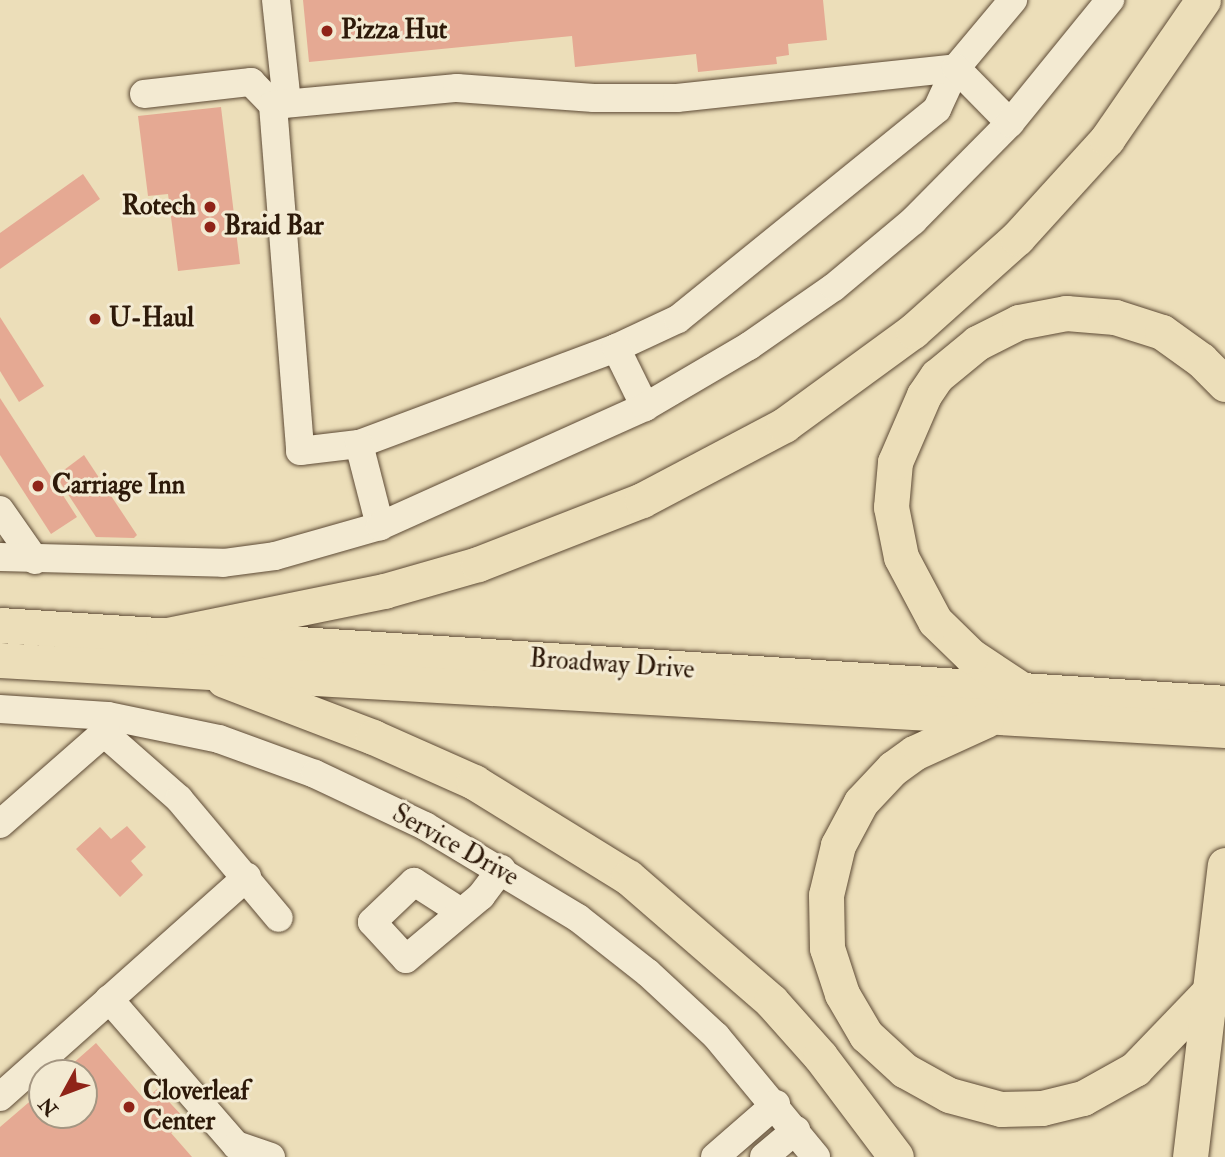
<!DOCTYPE html>
<html>
<head>
<meta charset="utf-8">
<style>
	body { margin:0 }
	#map { position:relative; width:1225px; height:1157px; overflow:hidden; background:#ecdeb9; font-family:"IM FELL Double Pica",serif }
	div>[style] { position:absolute }
	[style*='--x'] { left:calc(var(--x)*1px); top:calc(var(--y)*1px); width:calc(var(--w)*1px); rotate:calc(var(--a)*1deg) }
	.building>* { inset:0; background:#e5a993 }
	.roads { filter:drop-shadow(0 0 2px #5d4a35) drop-shadow(0 0 2px #5d4a35) }
	.minor>* { height:28px; margin:-14px; padding:0 14px; transform-origin:14px; border-radius:14px; background:#f3ead2 }
	.major>* { height:35px; margin:-17.5px; padding:0 17.5px; transform-origin:17.5px; border-radius:17.5px; background:#ecdeb9 }
	.dots>* { width:19px; height:19px; translate:-50% -50%; box-sizing:border-box; border:4px solid #f3ead2; border-radius:50% }
	span { translate:-50% -50%; white-space:nowrap; text-align:center; line-height:1.15; -webkit-text-stroke:6px #f3ead2; paint-order:stroke }
	.poi-label { font-size:26px; color:#2d1909; font-weight:700 }
	.left { translate:0 -50%; text-align:left }
	.right { translate:-100% -50%; text-align:right }
	.street-label { font-size:26px; color:#2d1909 }
	.north { position:absolute; left:28px; top:1059px; width:70px; height:70px; box-sizing:border-box; background:#f3ead2; border:2px solid #a49682; border-radius:50%; rotate:229deg; font-size:19px; font-weight:700; line-height:28px; text-align:center; color:#2d1909 }
	.north::after { content:''; display:block; margin:auto; width:24px; height:32px; background:#8f2418; clip-path:polygon(50% 0,100% 100%,50% 72%,0 100%) }
</style>
</head>
<body>
<div id="map">
	<div class="building">
		<div style="clip-path:polygon(303px 0,823px 0,827px 40px,788px 44px,789px 55px,776px 57px,777px 64px,698px 72px,696px 54px,575px 67px,572px 36px,309px 62px)"></div>
		<div style="clip-path:polygon(221px 107px,240px 264px,178px 271px,168px 194px,148px 196px,138px 116px)"></div>
		<div style="clip-path:polygon(83px 174px,100px 199px,0 269px,0 233px)"></div>
		<div style="clip-path:polygon(0 317px,44px 386px,19px 402px,0 371px)"></div>
		<div style="clip-path:polygon(0 398px,77px 517px,51px 534px,0 455px)"></div>
		<div style="clip-path:polygon(84px 455px,137px 535px,134px 538px,96px 537px,56px 476px)"></div>
		<div style="clip-path:polygon(127px 826px,146px 847px,131px 861px,143px 875px,120px 897px,76px 849px,100px 827px,111px 839px)"></div>
		<div style="clip-path:polygon(96px 1043px,145px 1100px,157px 1089px,186px 1120px,171px 1133px,192px 1157px,0 1157px,0 1127px,42px 1091px,42px 1115px,84px 1115px,84px 1073px,62px 1073px)"></div>
	</div>
	<div class="roads">
		<div class="minor">
			<div style="--x:276;--y:0;--w:104;--a:83.9"></div>
			<div style="--x:144;--y:94;--w:108;--a:-6.4"></div>
			<div style="--x:251;--y:82;--w:32;--a:46"></div>
			<div style="--x:273;--y:105;--w:347;--a:85.5"></div>
			<div style="--x:300;--y:451;--w:59;--a:-6.8"></div>
			<div style="--x:359;--y:444;--w:274;--a:-20.5"></div>
			<div style="--x:616;--y:348;--w:68;--a:-25.1"></div>
			<div style="--x:678;--y:319;--w:333;--a:-39"></div>
			<div style="--x:937;--y:109;--w:45;--a:-65.1"></div>
			<div style="--x:956;--y:68;--w:89;--a:-50"></div>
			<div style="--x:273;--y:105;--w:185;--a:-5.3"></div>
			<div style="--x:457;--y:88;--w:137;--a:4.2"></div>
			<div style="--x:594;--y:98;--w:83;--a:0"></div>
			<div style="--x:677;--y:98;--w:281;--a:-6.1"></div>
			<div style="--x:956;--y:68;--w:77;--a:45.5"></div>
			<div style="--x:616;--y:348;--w:66;--a:63.8"></div>
			<div style="--x:359;--y:444;--w:85;--a:75.6"></div>
			<div style="--x:0;--y:510;--w:61;--a:55"></div>
			<div style="--x:0;--y:557;--w:223;--a:1.5"></div>
			<div style="--x:223;--y:563;--w:52;--a:-7.7"></div>
			<div style="--x:275;--y:556;--w:109;--a:-15.9"></div>
			<div style="--x:380;--y:526;--w:290;--a:-24.2"></div>
			<div style="--x:645;--y:407;--w:121;--a:-30.4"></div>
			<div style="--x:749;--y:346;--w:103;--a:-34.8"></div>
			<div style="--x:834;--y:287;--w:103;--a:-39.9"></div>
			<div style="--x:913;--y:221;--w:138;--a:-45.3"></div>
			<div style="--x:1010;--y:123;--w:159;--a:-50.9"></div>
			<div style="--x:0;--y:709;--w:108;--a:3.7"></div>
			<div style="--x:108;--y:716;--w:113;--a:11.7"></div>
			<div style="--x:219;--y:739;--w:102;--a:20"></div>
			<div style="--x:315;--y:774;--w:122;--a:25.3"></div>
			<div style="--x:425;--y:826;--w:179;--a:31"></div>
			<div style="--x:578;--y:918;--w:89;--a:38.2"></div>
			<div style="--x:648;--y:973;--w:93;--a:42.8"></div>
			<div style="--x:716;--y:1036;--w:157;--a:50.4"></div>
			<div style="--x:104;--y:733;--w:100;--a:41.3"></div>
			<div style="--x:179;--y:799;--w:155;--a:50"></div>
			<div style="--x:0;--y:824;--w:138;--a:-41.2"></div>
			<div style="--x:104;--y:733;--w:17;--a:-77"></div>
			<div style="--x:461;--y:912;--w:56;--a:-147.4"></div>
			<div style="--x:414;--y:882;--w:58;--a:136.4"></div>
			<div style="--x:372;--y:922;--w:50;--a:47.4"></div>
			<div style="--x:406;--y:959;--w:98;--a:-40"></div>
			<div style="--x:481;--y:896;--w:34;--a:-53"></div>
			<div style="--x:109;--y:999;--w:194;--a:49"></div>
			<div style="--x:236;--y:1145;--w:37;--a:19"></div>
			<div style="--x:0;--y:1097;--w:331;--a:-41.7"></div>
			<div style="--x:715;--y:1157;--w:81;--a:-41"></div>
			<div style="--x:764;--y:1157;--w:42;--a:-40.2"></div>
		</div>
		<div class="major">
			<div style="--x:0;--y:625;--w:1227;--a:3.64"></div>
			<div style="--x:163;--y:636;--w:226;--a:-11.5"></div>
			<div style="--x:384;--y:591;--w:98;--a:-16"></div>
			<div style="--x:478;--y:564;--w:176;--a:-21.3"></div>
			<div style="--x:642;--y:500;--w:161;--a:-27.8"></div>
			<div style="--x:784;--y:425;--w:160;--a:-36.1"></div>
			<div style="--x:913;--y:331;--w:140;--a:-41.8"></div>
			<div style="--x:1017;--y:238;--w:134;--a:-47.7"></div>
			<div style="--x:1107;--y:139;--w:169;--a:-55.4"></div>
			<div style="--x:0;--y:660;--w:1227;--a:3.27"></div>
			<div style="--x:224;--y:680;--w:160;--a:20.9"></div>
			<div style="--x:373;--y:737;--w:111;--a:24"></div>
			<div style="--x:474;--y:782;--w:181;--a:31.7"></div>
			<div style="--x:628;--y:877;--w:189;--a:40.9"></div>
			<div style="--x:771;--y:1001;--w:74;--a:48.3"></div>
			<div style="--x:820;--y:1056;--w:126;--a:53"></div>
			<div style="--x:1021;--y:689;--w:60;--a:-146.6"></div>
			<div style="--x:971;--y:656;--w:50;--a:-135.8"></div>
			<div style="--x:935;--y:621;--w:72;--a:-118"></div>
			<div style="--x:901;--y:557;--w:51;--a:-101.3"></div>
			<div style="--x:891;--y:507;--w:45;--a:-84.9"></div>
			<div style="--x:895;--y:462;--w:73;--a:-66.6"></div>
			<div style="--x:924;--y:395;--w:23;--a:-56"></div>
			<div style="--x:937;--y:376;--w:52;--a:-39.5"></div>
			<div style="--x:977;--y:343;--w:47;--a:-26.6"></div>
			<div style="--x:1019;--y:322;--w:48;--a:-10.8"></div>
			<div style="--x:1066;--y:313;--w:49;--a:4.7"></div>
			<div style="--x:1115;--y:317;--w:49;--a:17.7"></div>
			<div style="--x:1162;--y:332;--w:48;--a:35.7"></div>
			<div style="--x:1201;--y:360;--w:34;--a:45"></div>
			<div style="--x:986;--y:720;--w:79;--a:155.4"></div>
			<div style="--x:914;--y:753;--w:26;--a:144"></div>
			<div style="--x:893;--y:768;--w:47;--a:133.3"></div>
			<div style="--x:861;--y:802;--w:49;--a:118.1"></div>
			<div style="--x:838;--y:845;--w:51;--a:103.5"></div>
			<div style="--x:826;--y:895;--w:53;--a:88.9"></div>
			<div style="--x:827;--y:948;--w:48;--a:71.9"></div>
			<div style="--x:842;--y:994;--w:48;--a:59.7"></div>
			<div style="--x:866;--y:1035;--w:52;--a:42.6"></div>
			<div style="--x:904;--y:1070;--w:51;--a:29.1"></div>
			<div style="--x:949;--y:1095;--w:54;--a:15.1"></div>
			<div style="--x:1001;--y:1109;--w:41;--a:-1.4"></div>
			<div style="--x:1042;--y:1108;--w:42;--a:-13.7"></div>
			<div style="--x:1083;--y:1098;--w:60;--a:-29.1"></div>
			<div style="--x:1135;--y:1069;--w:110;--a:-46.1"></div>
			<div style="--x:1190;--y:1157;--w:294;--a:-83.2"></div>
		</div>
	</div>
	<div class="dots">
		<div style="left:327px;top:31px;background:#8f2418"></div>
		<div style="left:210px;top:207px;background:#8f2418"></div>
		<div style="left:210px;top:227px;background:#8f2418"></div>
		<div style="left:95px;top:319px;background:#8f2418"></div>
		<div style="left:38px;top:486px;background:#8f2418"></div>
		<div style="left:129px;top:1107px;background:#8f2418"></div>
	</div>
	<div class="poi-label">
		<span class="left" style="left:341px;top:31px">Pizza Hut</span>
		<span class="right" style="left:196px;top:207px">Rotech</span>
		<span class="left" style="left:224px;top:227px">Braid Bar</span>
		<span class="left" style="left:109px;top:319px">U-Haul</span>
		<span class="left" style="left:52px;top:486px">Carriage Inn</span>
		<span class="left" style="left:143px;top:1107px">Cloverleaf<br>Center</span>
	</div>
	<div class="street-label">
		<span style="left:612px;top:665px;rotate:4deg">Broadway Drive</span>
		<span style="left:455px;top:846px;rotate:29deg">Service Drive</span>
	</div>
	<div class="north">N</div>
</div>
</body>
</html>
